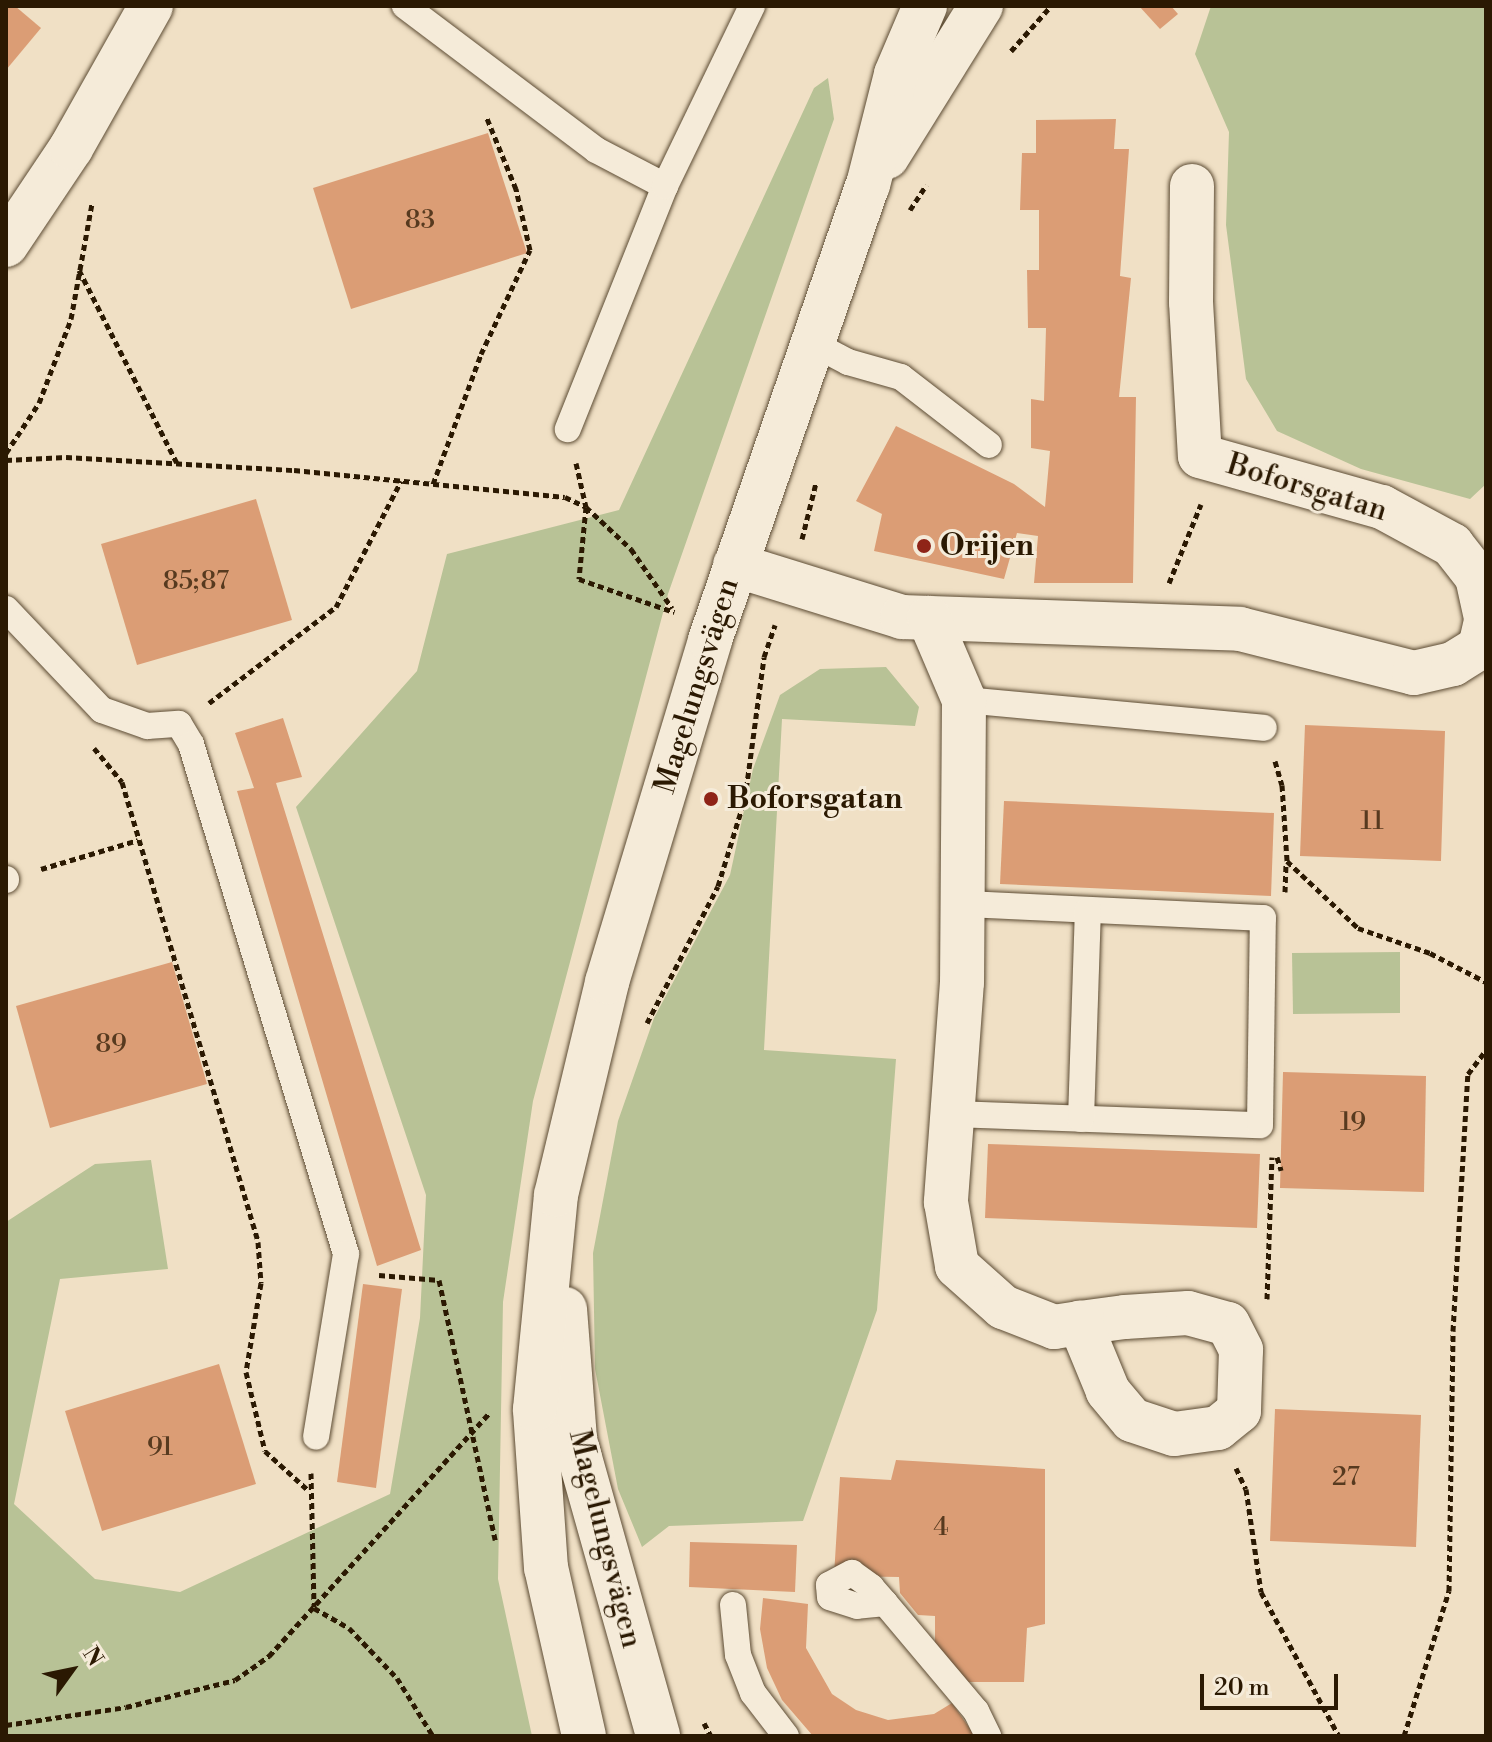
<!DOCTYPE html>
<html>
<head>
<meta charset="utf-8">
<style>
	body { margin:0 }
	#map { position:relative; width:1492px; height:1742px; overflow:hidden; background:#f0e0c5; font-family:"Libre Bodoni",serif }
	div>[style] { position:absolute }
	[style*='--x'] { left:calc(var(--x)*1px); top:calc(var(--y)*1px); width:calc(var(--w)*1px); rotate:calc(var(--a)*1deg) }
	.green>* { inset:0; background:#b8c296 }
	.building>* { inset:0; background:#db9d75 }
	.path>* { height:5px; margin-top:-2.5px; transform-origin:0; background:repeating-linear-gradient(90deg,#2b1902 0 6px,transparent 0 10px) }
	.roads { filter:drop-shadow(0 0 2px #5c4b33) drop-shadow(0 0 2px #5c4b33) }
	.service>* { height:26px; margin:-13px; padding:0 13px; transform-origin:13px; border-radius:13px; background:#f5ebd9 }
	.minor>* { height:44px; margin:-22px; padding:0 22px; transform-origin:22px; border-radius:22px; background:#f5ebd9 }
	.secondary>* { height:44px; margin:-22px; padding:0 22px; transform-origin:22px; border-radius:22px; background:#f5ebd9 }
	.dots>* { width:22px; height:22px; translate:-50% -50%; box-sizing:border-box; border:4px solid #f5ebd9; border-radius:50% }
	span { translate:-50% -50%; white-space:nowrap; text-align:center; line-height:1.15; -webkit-text-stroke:6px #f5ebd9; paint-order:stroke }
	.number-label { font-size:26px; color:#573a1f }
	.number-label span { -webkit-text-stroke-width:0 }
	.street-label { font-size:30px; color:#2b1902 }
	.poi-label { font-size:30px; color:#2b1902; font-weight:700 }
	.left { translate:0 -50%; text-align:left }
	.frame { position:absolute; inset:0; border:8px solid #2b1902; pointer-events:none }
	.north { position:absolute; left:32px; top:1630px; width:80px; height:80px; -webkit-text-stroke:6px #f5ebd9; paint-order:stroke; rotate:57deg; font-size:22px; font-weight:700; line-height:32px; text-align:center; color:#2b1902 }
	.north::after { content:''; display:block; margin:auto; width:28px; height:36px; background:#2b1902; clip-path:polygon(50% 0,100% 100%,50% 72%,0 100%) }
	.scale { position:absolute; left:1200px; top:1674px; width:138px; height:36px; box-sizing:border-box; border:4px solid #2b1902; border-top:0; padding-left:10px; font-size:24px; line-height:28px; white-space:nowrap; color:#2b1902; -webkit-text-stroke:6px #f5ebd9; paint-order:stroke }
</style>
</head>
<body>
<div id="map">
	<div class="green">
		<div style="clip-path:polygon(1211px 6px,1486px 6px,1486px 484px,1470px 499px,1361px 469px,1277px 431px,1246px 379px,1226px 225px,1229px 132px,1195px 54px)"></div>
		<div style="clip-path:polygon(828px 78px,834px 119px,668px 594px,533px 1101px,503px 1302px,498px 1579px,532px 1736px,6px 1736px,6px 1222px,95px 1164px,151px 1160px,168px 1269px,60px 1279px,14px 1504px,95px 1579px,180px 1592px,390px 1494px,420px 1318px,426px 1195px,296px 807px,417px 671px,447px 554px,619px 510px,814px 88px)"></div>
		<div style="clip-path:polygon(886px 667px,919px 707px,915px 726px,782px 719px,764px 1050px,896px 1059px,877px 1310px,803px 1521px,669px 1526px,642px 1547px,618px 1489px,595px 1369px,593px 1253px,618px 1121px,654px 1018px,730px 875px,753px 769px,780px 695px,820px 669px)"></div>
		<div style="clip-path:polygon(1400px 952px,1400px 1013px,1293px 1014px,1292px 953px)"></div>
	</div>
	<div class="building">
		<div style="clip-path:polygon(6px 6px,15px 6px,41px 28px,6px 70px)"></div>
		<div style="clip-path:polygon(1139px 6px,1171px 6px,1178px 14px,1160px 29px)"></div>
		<div style="clip-path:polygon(1116px 119px,1114px 149px,1129px 149px,1120px 276px,1131px 278px,1119px 397px,1136px 397px,1133px 583px,1034px 583px,1038px 536px,1017px 533px,1004px 579px,874px 551px,882px 514px,856px 501px,896px 426px,1014px 484px,1045px 507px,1050px 451px,1031px 448px,1031px 399px,1044px 401px,1046px 328px,1028px 328px,1027px 270px,1039px 270px,1039px 210px,1020px 210px,1022px 153px,1036px 153px,1036px 120px)"></div>
		<div style="clip-path:polygon(488px 133px,527px 253px,351px 309px,313px 188px)"></div>
		<div style="clip-path:polygon(256px 499px,292px 620px,137px 665px,101px 544px)"></div>
		<div style="clip-path:polygon(283px 718px,302px 777px,276px 783px,421px 1250px,377px 1266px,237px 791px,254px 788px,235px 733px)"></div>
		<div style="clip-path:polygon(1305px 725px,1445px 731px,1441px 861px,1300px 856px)"></div>
		<div style="clip-path:polygon(1004px 801px,1274px 813px,1271px 896px,1000px 884px)"></div>
		<div style="clip-path:polygon(172px 962px,207px 1084px,50px 1128px,16px 1006px)"></div>
		<div style="clip-path:polygon(1283px 1072px,1426px 1076px,1424px 1192px,1280px 1188px)"></div>
		<div style="clip-path:polygon(988px 1144px,1260px 1154px,1257px 1228px,985px 1218px)"></div>
		<div style="clip-path:polygon(363px 1284px,402px 1289px,376px 1488px,337px 1482px)"></div>
		<div style="clip-path:polygon(219px 1364px,256px 1484px,102px 1531px,65px 1411px)"></div>
		<div style="clip-path:polygon(1275px 1409px,1421px 1415px,1416px 1547px,1270px 1541px)"></div>
		<div style="clip-path:polygon(896px 1460px,1045px 1469px,1045px 1624px,1027px 1628px,1024px 1682px,935px 1682px,935px 1616px,918px 1615px,900px 1593px,899px 1577px,834px 1576px,840px 1477px,891px 1480px)"></div>
		<div style="clip-path:polygon(690px 1542px,797px 1545px,795px 1592px,689px 1587px)"></div>
		<div style="clip-path:polygon(763px 1598px,808px 1604px,806px 1648px,832px 1694px,856px 1710px,888px 1720px,934px 1714px,952px 1703px,975px 1736px,813px 1736px,782px 1700px,767px 1668px,760px 1629px)"></div>
	</div>
	<div class="path">
		<div style="--x:1011;--y:51;--w:60;--a:-48.4"></div>
		<div style="--x:910;--y:210;--w:30;--a:-57"></div>
		<div style="--x:79;--y:270;--w:216;--a:63.1"></div>
		<div style="--x:6;--y:453;--w:60;--a:-56.6"></div>
		<div style="--x:39;--y:403;--w:90;--a:-69.1"></div>
		<div style="--x:71;--y:319;--w:118;--a:-79.7"></div>
		<div style="--x:6;--y:460;--w:60;--a:-2.9"></div>
		<div style="--x:66;--y:457;--w:228;--a:3.3"></div>
		<div style="--x:294;--y:470;--w:272;--a:5.7"></div>
		<div style="--x:565;--y:497;--w:23;--a:25"></div>
		<div style="--x:586;--y:507;--w:62;--a:43"></div>
		<div style="--x:631;--y:549;--w:72;--a:55.2"></div>
		<div style="--x:576;--y:463;--w:45;--a:77.2"></div>
		<div style="--x:586;--y:507;--w:72;--a:95.6"></div>
		<div style="--x:579;--y:579;--w:101;--a:19.2"></div>
		<div style="--x:433;--y:484;--w:139;--a:-69.7"></div>
		<div style="--x:481;--y:354;--w:115;--a:-64.8"></div>
		<div style="--x:530;--y:250;--w:63;--a:-102.9"></div>
		<div style="--x:516;--y:189;--w:79;--a:-112.3"></div>
		<div style="--x:802;--y:539;--w:58;--a:-76"></div>
		<div style="--x:1169;--y:583;--w:85;--a:-67.9"></div>
		<div style="--x:209;--y:703;--w:159;--a:-37.1"></div>
		<div style="--x:336;--y:607;--w:142;--a:-62.7"></div>
		<div style="--x:94;--y:748;--w:44;--a:50.5"></div>
		<div style="--x:122;--y:782;--w:480;--a:73.5"></div>
		<div style="--x:258;--y:1242;--w:41;--a:85.8"></div>
		<div style="--x:261;--y:1283;--w:90;--a:99.6"></div>
		<div style="--x:246;--y:1372;--w:81;--a:76.5"></div>
		<div style="--x:265;--y:1451;--w:59;--a:42.3"></div>
		<div style="--x:1275;--y:761;--w:25;--a:74"></div>
		<div style="--x:1282;--y:785;--w:76;--a:86.2"></div>
		<div style="--x:1287;--y:861;--w:98;--a:43.3"></div>
		<div style="--x:1358;--y:928;--w:76;--a:19.1"></div>
		<div style="--x:1430;--y:953;--w:63;--a:27.4"></div>
		<div style="--x:41;--y:869;--w:101;--a:-16.6"></div>
		<div style="--x:1285;--y:892;--w:30;--a:-88"></div>
		<div style="--x:647;--y:1023;--w:154;--a:-62.6"></div>
		<div style="--x:718;--y:886;--w:92;--a:-72.9"></div>
		<div style="--x:745;--y:798;--w:142;--a:-82.3"></div>
		<div style="--x:764;--y:657;--w:34;--a:-71"></div>
		<div style="--x:1277;--y:1157;--w:14;--a:73"></div>
		<div style="--x:379;--y:1275;--w:60;--a:4.8"></div>
		<div style="--x:439;--y:1280;--w:266;--a:77.8"></div>
		<div style="--x:1267;--y:1299;--w:142;--a:-88"></div>
		<div style="--x:1236;--y:1468;--w:23;--a:65"></div>
		<div style="--x:1246;--y:1489;--w:104;--a:81.7"></div>
		<div style="--x:1261;--y:1592;--w:164;--a:61.6"></div>
		<div style="--x:311;--y:1473;--w:134;--a:88.7"></div>
		<div style="--x:314;--y:1608;--w:40;--a:29.7"></div>
		<div style="--x:349;--y:1628;--w:69;--a:46.2"></div>
		<div style="--x:397;--y:1678;--w:68;--a:58.2"></div>
		<div style="--x:704;--y:1723;--w:15;--a:62"></div>
		<div style="--x:6;--y:1725;--w:121;--a:-8.5"></div>
		<div style="--x:126;--y:1707;--w:112;--a:-13.9"></div>
		<div style="--x:235;--y:1680;--w:42;--a:-35.2"></div>
		<div style="--x:269;--y:1656;--w:328;--a:-47.8"></div>
		<div style="--x:1404;--y:1736;--w:152;--a:-72.8"></div>
		<div style="--x:1449;--y:1591;--w:260;--a:-89.1"></div>
		<div style="--x:1453;--y:1331;--w:257;--a:-86.7"></div>
		<div style="--x:1468;--y:1074;--w:30;--a:-53"></div>
	</div>
	<div class="roads">
		<div class="service">
			<div style="--x:405;--y:6;--w:239;--a:37"></div>
			<div style="--x:596;--y:150;--w:78;--a:27.6"></div>
			<div style="--x:665;--y:186;--w:262;--a:111.8"></div>
			<div style="--x:665;--y:186;--w:200;--a:-64.2"></div>
			<div style="--x:810;--y:342;--w:43;--a:27.8"></div>
			<div style="--x:848;--y:362;--w:55;--a:15.8"></div>
			<div style="--x:901;--y:377;--w:111;--a:37.7"></div>
			<div style="--x:6;--y:609;--w:139;--a:46.5"></div>
			<div style="--x:102;--y:710;--w:48;--a:19.6"></div>
			<div style="--x:147;--y:726;--w:32;--a:-4"></div>
			<div style="--x:179;--y:724;--w:23;--a:59"></div>
			<div style="--x:191;--y:744;--w:533;--a:73.09"></div>
			<div style="--x:346;--y:1254;--w:185;--a:99.3"></div>
			<div style="--x:964;--y:700;--w:301;--a:5.3"></div>
			<div style="--x:6;--y:879;--w:1;--a:90"></div>
			<div style="--x:953;--y:1114;--w:307;--a:2.1"></div>
			<div style="--x:1260;--y:1125;--w:207;--a:-89.2"></div>
			<div style="--x:1263;--y:918;--w:300;--a:-177.3"></div>
			<div style="--x:1081;--y:1119;--w:209;--a:-88.1"></div>
			<div style="--x:885;--y:1603;--w:28;--a:174"></div>
			<div style="--x:857;--y:1606;--w:28;--a:-162"></div>
			<div style="--x:830;--y:1597;--w:12;--a:-95"></div>
			<div style="--x:829;--y:1585;--w:26;--a:-28"></div>
			<div style="--x:852;--y:1573;--w:24;--a:36"></div>
			<div style="--x:871;--y:1587;--w:21;--a:49"></div>
			<div style="--x:885;--y:1603;--w:141;--a:49.9"></div>
			<div style="--x:976;--y:1711;--w:28;--a:64"></div>
			<div style="--x:733;--y:1605;--w:50;--a:84.3"></div>
			<div style="--x:738;--y:1655;--w:41;--a:68.5"></div>
			<div style="--x:753;--y:1693;--w:54;--a:52.5"></div>
		</div>
		<div class="minor">
			<div style="--x:1192;--y:186;--w:116;--a:90.5"></div>
			<div style="--x:1191;--y:302;--w:154;--a:86.7"></div>
			<div style="--x:1200;--y:456;--w:189;--a:15.7"></div>
			<div style="--x:1382;--y:507;--w:80;--a:28.5"></div>
			<div style="--x:1452;--y:545;--w:41;--a:52"></div>
			<div style="--x:1477;--y:577;--w:42;--a:77.6"></div>
			<div style="--x:6;--y:245;--w:117;--a:-56.2"></div>
			<div style="--x:71;--y:148;--w:163;--a:-60.6"></div>
			<div style="--x:735;--y:565;--w:175;--a:17.3"></div>
			<div style="--x:902;--y:617;--w:338;--a:2"></div>
			<div style="--x:1240;--y:629;--w:179;--a:14.2"></div>
			<div style="--x:1414;--y:673;--w:40;--a:-13"></div>
			<div style="--x:1453;--y:664;--w:32;--a:-32"></div>
			<div style="--x:1480;--y:647;--w:28;--a:-77"></div>
			<div style="--x:929;--y:618;--w:89;--a:66.9"></div>
			<div style="--x:964;--y:700;--w:282;--a:90.4"></div>
			<div style="--x:962;--y:982;--w:221;--a:94.2"></div>
			<div style="--x:946;--y:1202;--w:65;--a:80.2"></div>
			<div style="--x:957;--y:1266;--w:62;--a:41.7"></div>
			<div style="--x:1003;--y:1307;--w:55;--a:21.4"></div>
			<div style="--x:1054;--y:1327;--w:26;--a:-9"></div>
			<div style="--x:1080;--y:1323;--w:45;--a:-7.6"></div>
			<div style="--x:1125;--y:1317;--w:63;--a:-3.6"></div>
			<div style="--x:1188;--y:1313;--w:41;--a:15.4"></div>
			<div style="--x:1228;--y:1324;--w:29;--a:63"></div>
			<div style="--x:1241;--y:1350;--w:61;--a:91.9"></div>
			<div style="--x:1239;--y:1411;--w:27;--a:141"></div>
			<div style="--x:1218;--y:1428;--w:44;--a:172.2"></div>
			<div style="--x:1174;--y:1434;--w:44;--a:-161.6"></div>
			<div style="--x:1132;--y:1420;--w:38;--a:-130"></div>
			<div style="--x:1108;--y:1391;--w:74;--a:-112.4"></div>
		</div>
		<div class="secondary">
			<div style="--x:887;--y:157;--w:178;--a:-58.1"></div>
			<div style="--x:565;--y:1309;--w:131;--a:85.6"></div>
			<div style="--x:575;--y:1440;--w:307;--a:74.3"></div>
			<div style="--x:584;--y:1736;--w:172;--a:-102.7"></div>
			<div style="--x:546;--y:1568;--w:159;--a:-94"></div>
			<div style="--x:535;--y:1409;--w:215;--a:-84.4"></div>
			<div style="--x:556;--y:1195;--w:219;--a:-76.5"></div>
			<div style="--x:607;--y:982;--w:357;--a:-73.2"></div>
			<div style="--x:710;--y:640;--w:482;--a:-70.9"></div>
			<div style="--x:868;--y:185;--w:114;--a:-75.8"></div>
			<div style="--x:896;--y:74;--w:74;--a:-66.9"></div>
		</div>
	</div>
	<div class="dots">
		<div style="left:924px;top:546px;background:#8f2418"></div>
		<div style="left:711px;top:799px;background:#8f2418"></div>
	</div>
	<div class="number-label">
		<span style="left:420px;top:221px">83</span>
		<span style="left:196px;top:582px">85;87</span>
		<span style="left:1372px;top:822px">11</span>
		<span style="left:111px;top:1045px">89</span>
		<span style="left:1353px;top:1123px">19</span>
		<span style="left:160px;top:1448px">91</span>
		<span style="left:1346px;top:1478px">27</span>
		<span style="left:941px;top:1528px">4</span>
	</div>
	<div class="street-label">
		<span style="left:1307px;top:488px;rotate:17deg">Boforsgatan</span>
		<span style="left:697px;top:686px;rotate:-73deg">Magelungsvägen</span>
		<span style="left:605px;top:1539px;rotate:76deg">Magelungsvägen</span>
	</div>
	<div class="poi-label">
		<span class="left" style="left:940px;top:546px">Orijen</span>
		<span class="left" style="left:727px;top:799px">Boforsgatan</span>
	</div>
	<div class="frame"></div>
	<div class="north">N</div>
	<div class="scale">20 m</div>
</div>
</body>
</html>
